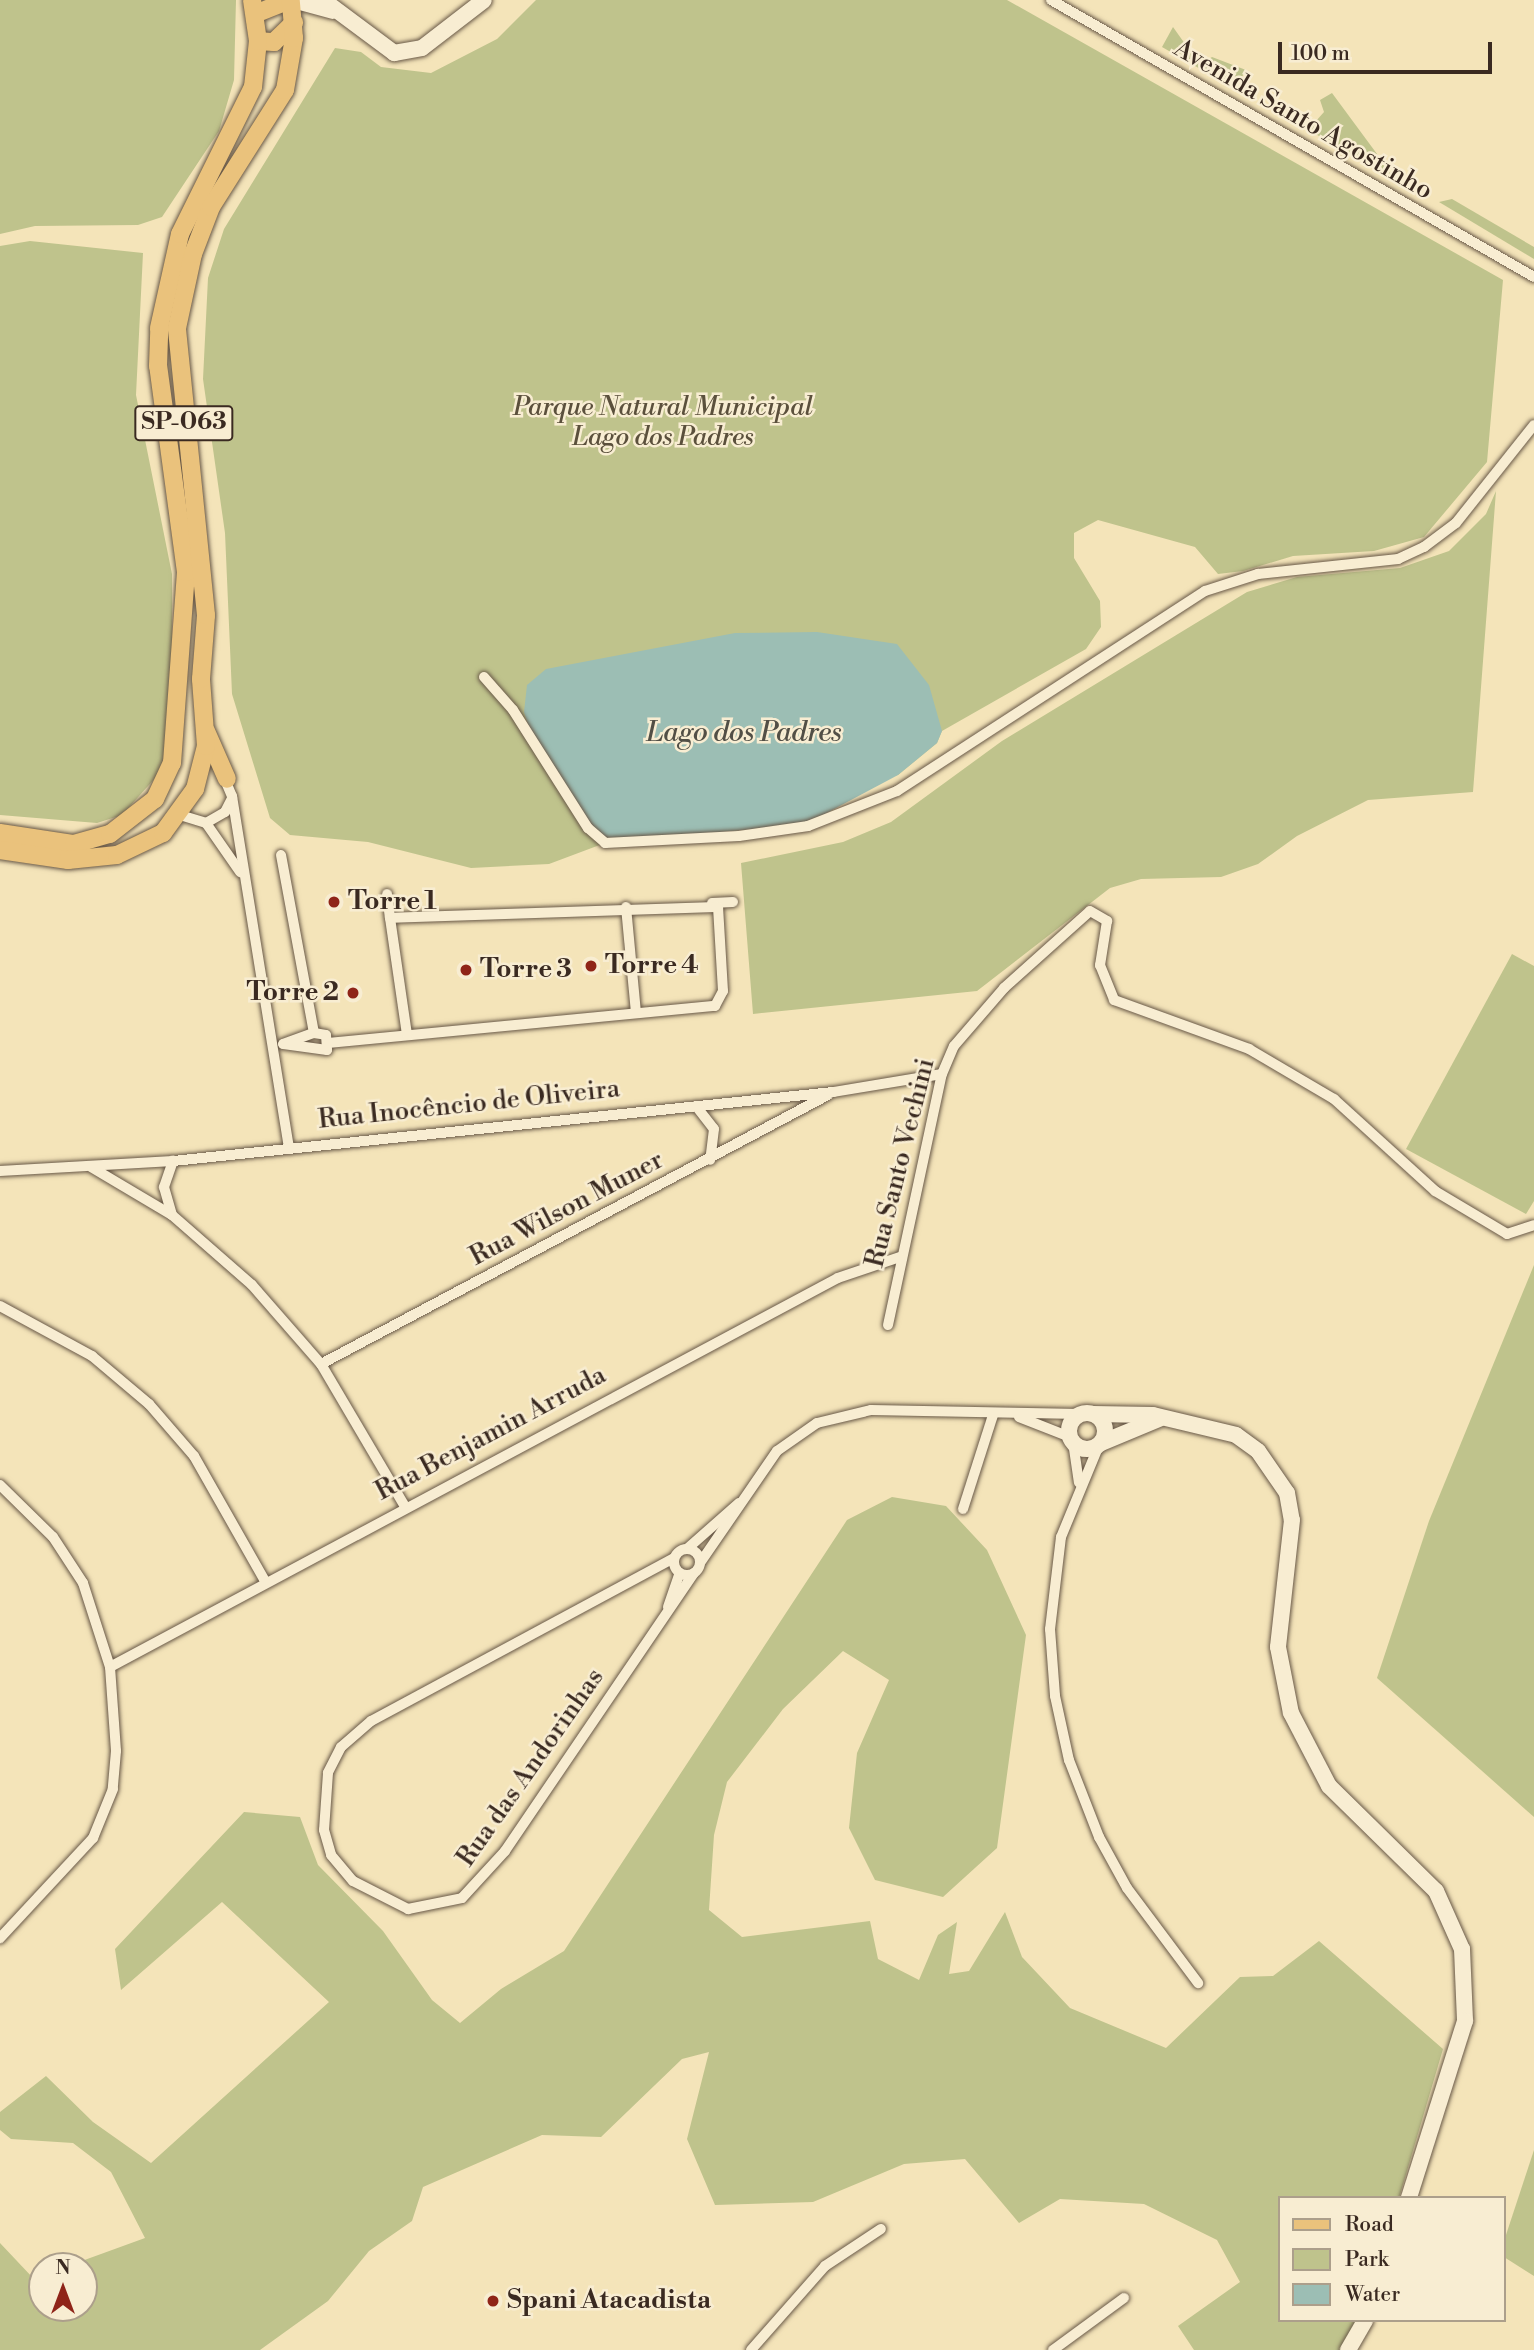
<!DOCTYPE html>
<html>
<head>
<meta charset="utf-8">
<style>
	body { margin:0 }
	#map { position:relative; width:1534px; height:2350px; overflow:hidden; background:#f4e4b9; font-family:"Libre Bodoni",serif }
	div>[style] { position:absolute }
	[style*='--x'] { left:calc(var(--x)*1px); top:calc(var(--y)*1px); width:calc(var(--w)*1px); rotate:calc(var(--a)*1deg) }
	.green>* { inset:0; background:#bfc38c }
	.water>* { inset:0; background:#9cbeb4 }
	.roads { filter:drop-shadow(0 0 2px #685847) drop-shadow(0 0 2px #685847) }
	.street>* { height:10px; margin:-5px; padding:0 5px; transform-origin:5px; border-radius:5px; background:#f8edd2 }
	.street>.ring { margin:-5px; padding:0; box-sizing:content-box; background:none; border:10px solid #f8edd2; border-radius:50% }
	.secondary>* { height:16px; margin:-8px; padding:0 8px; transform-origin:8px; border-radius:8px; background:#f8edd2 }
	.secondary>.ring { margin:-8px; padding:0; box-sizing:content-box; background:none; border:16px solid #f8edd2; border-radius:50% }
	.primary>* { height:18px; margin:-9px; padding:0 9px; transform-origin:9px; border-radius:9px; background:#eac27c }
	.dots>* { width:19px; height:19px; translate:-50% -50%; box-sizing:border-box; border:4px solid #f8edd2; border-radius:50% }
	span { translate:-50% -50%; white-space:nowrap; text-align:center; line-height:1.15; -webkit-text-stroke:5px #f8edd2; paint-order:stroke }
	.shield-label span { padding:2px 5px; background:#f8edd2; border:2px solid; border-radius:5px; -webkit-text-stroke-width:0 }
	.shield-label { font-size:24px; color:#3a2a21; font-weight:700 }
	.street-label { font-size:26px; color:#3a2a21 }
	.park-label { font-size:26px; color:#5b503c; font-style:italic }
	.poi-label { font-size:26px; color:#3a2a21; font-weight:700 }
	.left { translate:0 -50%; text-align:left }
	.right { translate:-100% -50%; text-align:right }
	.water-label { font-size:28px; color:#524f46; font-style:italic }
	.legend { position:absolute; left:1278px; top:2196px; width:228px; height:126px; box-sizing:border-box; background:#f8edd2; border:2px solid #ac9f8b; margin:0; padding:9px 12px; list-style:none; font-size:21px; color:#3a2a21 }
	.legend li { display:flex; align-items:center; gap:14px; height:35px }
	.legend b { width:35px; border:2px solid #ac9f8b }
	.north { position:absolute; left:28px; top:2252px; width:70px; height:70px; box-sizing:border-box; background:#f8edd2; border:2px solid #ac9f8b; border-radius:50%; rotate:0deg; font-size:19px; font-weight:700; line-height:28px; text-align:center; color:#3a2a21 }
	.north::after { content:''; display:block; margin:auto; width:24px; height:32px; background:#8f2418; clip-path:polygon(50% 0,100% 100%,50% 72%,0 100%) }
	.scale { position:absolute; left:1278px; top:42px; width:214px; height:32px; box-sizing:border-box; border:4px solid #3a2a21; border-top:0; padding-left:9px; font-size:21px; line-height:24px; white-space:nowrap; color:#3a2a21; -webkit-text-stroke:5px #f8edd2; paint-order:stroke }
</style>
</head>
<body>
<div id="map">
	<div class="green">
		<div style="clip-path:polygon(0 0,236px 0,234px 80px,219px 131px,162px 217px,138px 225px,35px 226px,0 234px)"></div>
		<div style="clip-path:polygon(536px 0,1007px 0,1503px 280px,1487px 462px,1424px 537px,1374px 551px,1293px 556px,1243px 571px,1218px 574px,1195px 547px,1098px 520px,1074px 533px,1074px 558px,1100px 601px,1101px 627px,1086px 649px,942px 731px,937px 743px,898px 775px,605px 843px,549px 864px,471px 868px,368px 842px,290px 835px,270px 818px,232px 694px,225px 533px,203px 379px,208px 278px,224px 229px,335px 48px,361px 52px,381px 67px,431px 73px,497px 39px)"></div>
		<div style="clip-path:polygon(1173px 27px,1200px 65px,1212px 57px,1246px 70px,1235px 89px,1162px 47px)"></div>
		<div style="clip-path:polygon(1332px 93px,1394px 177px,1308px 130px,1324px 112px,1320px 100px)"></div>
		<div style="clip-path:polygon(1452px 199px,1534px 247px,1534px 259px,1439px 202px)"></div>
		<div style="clip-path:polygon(30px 241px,143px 253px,136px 395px,172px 574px,172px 676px,166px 752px,157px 776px,122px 815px,97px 823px,0 815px,0 246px)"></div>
		<div style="clip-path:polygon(1496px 491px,1473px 792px,1368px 800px,1297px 836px,1258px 864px,1221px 877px,1141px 879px,1110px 888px,977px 991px,753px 1014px,741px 863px,843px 842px,891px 822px,1002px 741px,1247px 592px,1297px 577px,1400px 568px,1449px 551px,1486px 514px)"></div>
		<div style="clip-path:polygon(1512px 954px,1534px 966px,1534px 1201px,1526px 1214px,1406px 1149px)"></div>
		<div style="clip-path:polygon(1534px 1265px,1534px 1817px,1377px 1678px,1429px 1521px)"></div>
		<div style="clip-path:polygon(892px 1497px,946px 1506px,987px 1550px,1026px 1635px,997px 1848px,943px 1897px,875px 1880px,849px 1828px,857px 1753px,889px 1680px,843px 1651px,783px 1709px,727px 1782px,714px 1835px,709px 1910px,742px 1937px,870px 1921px,878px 1959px,919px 1980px,938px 1935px,957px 1922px,949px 1974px,969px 1971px,1005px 1912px,1022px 1957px,1070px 2008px,1166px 2048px,1240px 1977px,1273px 1976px,1319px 1941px,1443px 2049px,1399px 2198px,1280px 2198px,1280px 2320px,1356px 2320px,1342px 2350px,1194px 2350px,1178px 2326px,1240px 2282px,1217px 2240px,1144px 2204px,1060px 2199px,1019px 2223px,965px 2159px,904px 2164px,813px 2202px,715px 2205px,687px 2139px,709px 2052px,682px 2059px,601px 2137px,542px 2135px,423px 2187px,412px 2221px,369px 2251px,328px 2301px,260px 2350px,0 2350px,0 2243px,33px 2278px,42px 2275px,42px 2308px,84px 2308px,84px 2266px,68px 2266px,145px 2238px,111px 2172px,73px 2143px,11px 2139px,0 2130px,0 2112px,46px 2076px,93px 2122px,151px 2163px,329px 2002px,222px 1902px,121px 1990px,115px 1949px,244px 1812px,300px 1817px,318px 1865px,383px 1931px,432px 2000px,460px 2023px,501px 1989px,564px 1951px,847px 1520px)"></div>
		<div style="clip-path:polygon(1534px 2150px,1534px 2276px,1504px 2257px,1504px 2241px)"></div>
	</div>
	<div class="water">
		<div style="clip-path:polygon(817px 632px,897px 644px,929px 685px,942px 731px,937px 743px,898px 775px,806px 824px,605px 843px,588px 828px,532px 737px,524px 712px,527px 685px,546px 669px,735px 633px)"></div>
	</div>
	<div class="roads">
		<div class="street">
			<div style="--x:1051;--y:0;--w:557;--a:29.83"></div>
			<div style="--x:484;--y:677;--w:44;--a:48.7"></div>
			<div style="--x:513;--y:710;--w:140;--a:57.6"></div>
			<div style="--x:588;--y:828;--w:23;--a:41"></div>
			<div style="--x:605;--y:843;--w:134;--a:-3"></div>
			<div style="--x:739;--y:836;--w:70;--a:-8.2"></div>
			<div style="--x:808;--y:826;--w:96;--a:-21.5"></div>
			<div style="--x:897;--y:791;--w:367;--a:-33"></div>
			<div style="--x:1205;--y:591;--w:56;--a:-17.8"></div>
			<div style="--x:1258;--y:574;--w:141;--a:-6.1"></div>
			<div style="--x:1398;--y:559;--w:29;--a:-25"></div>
			<div style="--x:1424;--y:547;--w:40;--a:-37"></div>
			<div style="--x:1456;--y:523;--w:125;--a:-51.5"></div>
			<div style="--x:223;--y:775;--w:23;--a:67"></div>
			<div style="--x:232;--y:796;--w:355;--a:80.8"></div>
			<div style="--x:180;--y:815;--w:27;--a:17"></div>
			<div style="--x:206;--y:823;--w:22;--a:-30"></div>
			<div style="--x:225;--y:812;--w:16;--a:-63"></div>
			<div style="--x:206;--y:823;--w:60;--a:55.2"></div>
			<div style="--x:281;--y:855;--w:181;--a:79.5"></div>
			<div style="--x:387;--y:894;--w:24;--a:83"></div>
			<div style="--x:712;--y:903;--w:21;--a:-3"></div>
			<div style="--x:626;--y:907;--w:105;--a:84.6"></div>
			<div style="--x:314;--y:1033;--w:12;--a:9"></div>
			<div style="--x:326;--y:1035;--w:15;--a:86"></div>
			<div style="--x:327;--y:1050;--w:44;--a:-172.2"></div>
			<div style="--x:283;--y:1044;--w:33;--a:-20"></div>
			<div style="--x:328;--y:1043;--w:389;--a:-5.5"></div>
			<div style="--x:715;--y:1006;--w:17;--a:-62"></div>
			<div style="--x:723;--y:991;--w:84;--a:-93.4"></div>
			<div style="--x:718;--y:907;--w:328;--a:178.1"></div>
			<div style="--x:390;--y:918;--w:118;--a:81.7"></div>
			<div style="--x:696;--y:1106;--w:29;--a:52"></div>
			<div style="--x:714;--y:1129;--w:31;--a:97"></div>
			<div style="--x:91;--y:1167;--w:94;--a:30.7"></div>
			<div style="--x:172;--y:1215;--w:106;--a:41.2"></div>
			<div style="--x:252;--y:1285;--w:105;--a:48.9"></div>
			<div style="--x:321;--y:1364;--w:164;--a:59.5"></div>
			<div style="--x:0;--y:1171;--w:173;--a:-3.3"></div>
			<div style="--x:173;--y:1161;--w:664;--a:-5.97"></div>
			<div style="--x:833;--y:1092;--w:110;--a:-9.4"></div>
			<div style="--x:172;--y:1215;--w:29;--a:-106"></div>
			<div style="--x:164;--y:1187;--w:28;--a:-71"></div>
			<div style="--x:0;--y:1306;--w:105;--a:28.5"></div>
			<div style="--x:92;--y:1356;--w:75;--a:40.1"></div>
			<div style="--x:149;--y:1404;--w:69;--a:49.1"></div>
			<div style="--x:194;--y:1456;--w:144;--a:60.4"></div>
			<div style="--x:888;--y:1325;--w:257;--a:-77.9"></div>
			<div style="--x:942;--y:1074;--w:30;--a:-67"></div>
			<div style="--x:954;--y:1046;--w:77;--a:-49.2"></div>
			<div style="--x:1004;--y:988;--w:115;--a:-41.8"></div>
			<div style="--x:1090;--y:911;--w:20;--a:30"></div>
			<div style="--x:1107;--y:921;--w:45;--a:99"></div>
			<div style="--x:1100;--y:965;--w:38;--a:68"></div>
			<div style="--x:1114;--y:1000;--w:144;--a:19.9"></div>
			<div style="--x:1249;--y:1049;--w:99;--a:30.5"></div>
			<div style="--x:1334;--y:1099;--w:137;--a:42.3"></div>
			<div style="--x:1435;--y:1191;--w:84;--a:30.8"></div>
			<div style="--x:1507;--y:1234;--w:28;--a:-18"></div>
			<div style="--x:321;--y:1364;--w:574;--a:-27.95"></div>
			<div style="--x:1019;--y:1417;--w:55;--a:21.4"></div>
			<div style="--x:1073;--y:1442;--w:41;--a:81.7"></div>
			<div style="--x:1099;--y:1445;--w:100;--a:112.4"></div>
			<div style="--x:1061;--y:1537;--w:93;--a:96.8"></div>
			<div style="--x:1050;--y:1629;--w:67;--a:85.7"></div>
			<div style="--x:1055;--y:1696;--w:66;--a:77.7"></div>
			<div style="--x:1069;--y:1760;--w:83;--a:68.7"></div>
			<div style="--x:1099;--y:1837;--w:58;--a:61.2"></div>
			<div style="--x:1127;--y:1888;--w:119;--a:53.2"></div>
			<div style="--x:0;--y:1485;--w:74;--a:44.5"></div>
			<div style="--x:53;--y:1537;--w:55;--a:56.9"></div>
			<div style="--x:83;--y:1583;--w:88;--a:72.2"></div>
			<div style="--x:110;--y:1667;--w:84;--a:85.9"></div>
			<div style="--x:116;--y:1751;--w:38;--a:95"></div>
			<div style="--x:113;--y:1789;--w:53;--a:112.2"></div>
			<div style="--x:93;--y:1838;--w:137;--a:132.9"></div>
			<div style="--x:963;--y:1509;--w:99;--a:-72.3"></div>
			<div style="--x:688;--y:1548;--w:68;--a:-41.4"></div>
			<div class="ring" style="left:674px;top:1549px;width:16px;height:16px"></div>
			<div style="--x:674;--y:1558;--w:344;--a:151.7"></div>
			<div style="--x:371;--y:1721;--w:40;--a:139"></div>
			<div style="--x:341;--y:1747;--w:29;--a:117"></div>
			<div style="--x:328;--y:1773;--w:57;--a:94"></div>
			<div style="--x:324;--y:1830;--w:26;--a:74"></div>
			<div style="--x:331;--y:1855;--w:34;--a:50"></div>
			<div style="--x:353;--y:1881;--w:62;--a:27"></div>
			<div style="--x:408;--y:1909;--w:55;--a:-11.5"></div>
			<div style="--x:462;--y:1898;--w:64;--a:-47.5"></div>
			<div style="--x:505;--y:1851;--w:336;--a:-55.8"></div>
			<div style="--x:700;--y:1563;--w:136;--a:-55.5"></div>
			<div style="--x:777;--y:1451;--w:49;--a:-35"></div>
			<div style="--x:817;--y:1423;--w:56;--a:-13.5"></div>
			<div style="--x:871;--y:1410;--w:209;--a:1.1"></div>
			<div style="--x:668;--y:1607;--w:36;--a:-71"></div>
			<div style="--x:110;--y:1667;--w:825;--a:-28.12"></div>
			<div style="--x:838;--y:1278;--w:65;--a:-18.7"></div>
			<div style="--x:751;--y:2350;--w:112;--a:-48.6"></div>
			<div style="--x:825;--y:2266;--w:67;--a:-33.5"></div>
			<div style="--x:1053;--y:2350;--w:88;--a:-36.2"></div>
		</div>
		<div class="secondary">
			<div style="--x:293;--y:0;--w:41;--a:15.4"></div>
			<div style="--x:323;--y:0;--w:89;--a:36.7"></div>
			<div style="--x:394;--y:53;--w:28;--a:-10"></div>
			<div style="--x:422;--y:48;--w:78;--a:-37.7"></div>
			<div class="ring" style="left:1069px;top:1413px;width:20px;height:20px"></div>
			<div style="--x:1093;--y:1414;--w:60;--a:1"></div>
			<div style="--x:1153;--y:1415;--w:85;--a:13.5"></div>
			<div style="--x:1236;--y:1435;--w:27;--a:36"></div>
			<div style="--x:1258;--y:1451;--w:51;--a:55.4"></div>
			<div style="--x:1287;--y:1493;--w:27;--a:80"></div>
			<div style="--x:1292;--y:1520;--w:128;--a:96.3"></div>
			<div style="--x:1278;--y:1647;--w:67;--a:78.9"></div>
			<div style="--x:1291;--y:1713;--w:82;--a:62.5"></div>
			<div style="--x:1329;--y:1786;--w:150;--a:44.5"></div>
			<div style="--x:1436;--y:1891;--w:64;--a:65.9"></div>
			<div style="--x:1462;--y:1949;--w:72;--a:87.6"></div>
			<div style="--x:1465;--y:2021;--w:186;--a:107.6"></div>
			<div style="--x:1101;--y:1443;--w:63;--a:-22.5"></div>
			<div style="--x:1348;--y:2350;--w:34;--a:-60"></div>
		</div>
		<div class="primary">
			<div style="--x:255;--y:14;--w:37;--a:-22"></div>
			<div style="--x:258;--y:41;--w:16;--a:4"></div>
			<div style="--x:274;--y:42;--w:28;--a:-44"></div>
			<div style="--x:206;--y:731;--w:52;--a:66.4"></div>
			<div style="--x:0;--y:833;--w:75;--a:8.5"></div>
			<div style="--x:74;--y:844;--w:37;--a:-16"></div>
			<div style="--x:110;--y:834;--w:57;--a:-37.9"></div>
			<div style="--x:155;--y:799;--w:40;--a:-65"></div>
			<div style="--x:172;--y:763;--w:192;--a:-85.8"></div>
			<div style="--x:186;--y:572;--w:208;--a:-97.7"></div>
			<div style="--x:158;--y:366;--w:38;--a:-88"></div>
			<div style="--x:159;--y:328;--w:96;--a:-77.4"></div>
			<div style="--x:180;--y:234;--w:164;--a:-63.6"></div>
			<div style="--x:253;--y:87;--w:46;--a:-83.8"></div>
			<div style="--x:258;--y:41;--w:41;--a:-98.3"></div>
			<div style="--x:0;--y:850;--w:69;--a:8.4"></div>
			<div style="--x:68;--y:860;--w:49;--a:-5.8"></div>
			<div style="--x:117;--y:855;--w:51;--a:-25.6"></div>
			<div style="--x:163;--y:833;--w:54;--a:-54"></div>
			<div style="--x:195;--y:789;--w:44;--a:-75.7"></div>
			<div style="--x:206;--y:746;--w:67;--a:-94.3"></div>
			<div style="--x:201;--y:679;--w:64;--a:-85.5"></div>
			<div style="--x:206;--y:615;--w:288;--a:-95.8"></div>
			<div style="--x:177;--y:328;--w:76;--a:-77.8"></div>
			<div style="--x:193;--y:254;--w:50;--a:-69"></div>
			<div style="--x:211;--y:207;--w:138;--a:-57.7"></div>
			<div style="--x:285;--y:90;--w:53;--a:-80.2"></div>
			<div style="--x:294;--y:38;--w:38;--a:-95"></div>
		</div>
	</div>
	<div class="dots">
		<div style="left:334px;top:902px;background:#8f2418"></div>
		<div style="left:591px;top:966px;background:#8f2418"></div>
		<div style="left:466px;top:970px;background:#8f2418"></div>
		<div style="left:353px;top:993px;background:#8f2418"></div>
		<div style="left:493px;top:2301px;background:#8f2418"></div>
	</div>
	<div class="shield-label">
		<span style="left:184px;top:423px">SP-063</span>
	</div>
	<div class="street-label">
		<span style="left:1303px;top:120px;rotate:30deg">Avenida Santo Agostinho</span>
		<span style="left:469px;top:1105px;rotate:-6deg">Rua Inocêncio de Oliveira</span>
		<span style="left:901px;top:1163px;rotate:-76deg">Rua Santo Vechini</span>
		<span style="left:567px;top:1209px;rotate:-28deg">Rua Wilson Muner</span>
		<span style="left:491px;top:1434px;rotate:-28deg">Rua Benjamin Arruda</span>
		<span style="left:531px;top:1768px;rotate:-55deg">Rua das Andorinhas</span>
	</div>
	<div class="park-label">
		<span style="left:663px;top:423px">Parque Natural Municipal<br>Lago dos Padres</span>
	</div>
	<div class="poi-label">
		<span class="left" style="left:348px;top:902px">Torre 1</span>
		<span class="left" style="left:605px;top:966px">Torre 4</span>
		<span class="left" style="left:480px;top:970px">Torre 3</span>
		<span class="right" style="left:339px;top:993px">Torre 2</span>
		<span class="left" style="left:507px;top:2301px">Spani Atacadista</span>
	</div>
	<div class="water-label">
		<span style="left:744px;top:733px">Lago dos Padres</span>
	</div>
	<ul class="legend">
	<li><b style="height:9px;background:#eac27c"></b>Road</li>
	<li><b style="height:19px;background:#bfc38c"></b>Park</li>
	<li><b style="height:19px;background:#9cbeb4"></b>Water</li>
	</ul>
	<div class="north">N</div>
	<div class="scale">100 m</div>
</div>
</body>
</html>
